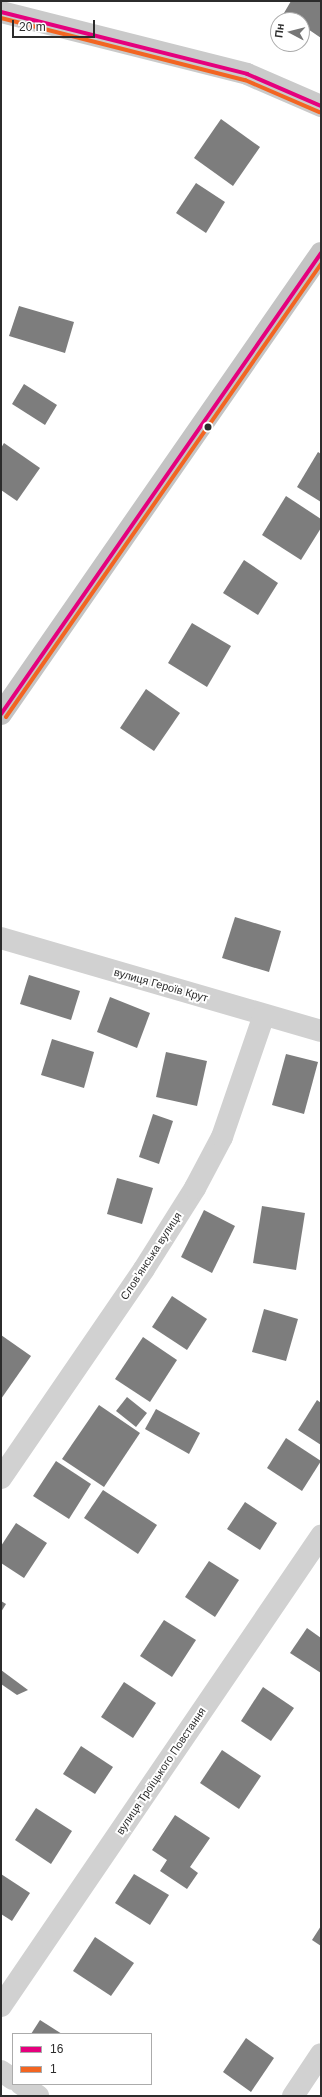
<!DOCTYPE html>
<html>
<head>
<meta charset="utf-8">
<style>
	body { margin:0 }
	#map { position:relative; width:322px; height:2097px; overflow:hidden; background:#fff; font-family:Helvetica,sans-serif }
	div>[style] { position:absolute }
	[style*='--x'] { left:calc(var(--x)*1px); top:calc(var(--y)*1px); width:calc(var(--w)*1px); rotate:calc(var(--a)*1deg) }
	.building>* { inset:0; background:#7d7d7d }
	.street>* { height:22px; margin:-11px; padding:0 11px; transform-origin:11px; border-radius:11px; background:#d1d1d1 }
	.secondary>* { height:22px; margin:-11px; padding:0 11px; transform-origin:11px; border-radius:11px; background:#cacaca }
	.primary>* { height:22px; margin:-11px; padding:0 11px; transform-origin:11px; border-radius:11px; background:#c4c4c4 }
	.bus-1>* { height:4px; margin:-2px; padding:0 2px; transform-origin:2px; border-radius:2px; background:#e5007d }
	.bus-2>* { height:4px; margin:-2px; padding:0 2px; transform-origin:2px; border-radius:2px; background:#f26522 }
	.dots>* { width:11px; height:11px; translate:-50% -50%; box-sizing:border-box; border:2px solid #fff; border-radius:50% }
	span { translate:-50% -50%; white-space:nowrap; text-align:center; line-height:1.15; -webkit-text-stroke:4px #fff; paint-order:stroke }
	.street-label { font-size:11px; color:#2c2c2c }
	.frame { position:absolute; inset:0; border:2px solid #2c2c2c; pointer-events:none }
	.legend { position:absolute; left:12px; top:2033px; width:140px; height:52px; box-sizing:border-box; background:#fff; border:1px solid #ababab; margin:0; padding:5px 7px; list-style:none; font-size:12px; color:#2c2c2c }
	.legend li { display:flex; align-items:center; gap:8px; height:20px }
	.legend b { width:20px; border:1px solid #ababab }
	.north { position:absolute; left:270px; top:12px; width:40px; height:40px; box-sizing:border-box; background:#fff; border:1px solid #ababab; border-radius:50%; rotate:277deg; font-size:11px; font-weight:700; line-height:16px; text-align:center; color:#2c2c2c }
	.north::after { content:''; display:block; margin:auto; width:14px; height:18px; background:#767676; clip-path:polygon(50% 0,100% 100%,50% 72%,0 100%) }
	.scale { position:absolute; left:12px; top:20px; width:83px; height:18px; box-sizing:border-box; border:2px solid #2c2c2c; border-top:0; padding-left:5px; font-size:12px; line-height:14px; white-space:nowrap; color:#2c2c2c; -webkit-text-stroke:3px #fff; paint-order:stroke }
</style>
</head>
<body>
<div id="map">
	<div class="building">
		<div style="clip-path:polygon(291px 1px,321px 1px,321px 38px,302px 25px,302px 20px,294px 20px,284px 13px)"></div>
		<div style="clip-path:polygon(221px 119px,260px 147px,233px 186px,194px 158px)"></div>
		<div style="clip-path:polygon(196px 183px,225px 202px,206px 233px,176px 213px)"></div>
		<div style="clip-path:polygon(19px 306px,74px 322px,65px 353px,9px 336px)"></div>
		<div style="clip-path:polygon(24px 384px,57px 405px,45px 425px,12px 404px)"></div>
		<div style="clip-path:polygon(4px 443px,40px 468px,17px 501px,1px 490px,1px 448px)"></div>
		<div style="clip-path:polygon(318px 452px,321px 454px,321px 502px,297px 487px)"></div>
		<div style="clip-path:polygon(286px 496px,321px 519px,321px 528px,301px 560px,262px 535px)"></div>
		<div style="clip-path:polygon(244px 560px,278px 583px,258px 615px,223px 593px)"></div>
		<div style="clip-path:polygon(192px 623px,231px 646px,207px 687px,168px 663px)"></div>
		<div style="clip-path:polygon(146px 689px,180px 713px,154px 751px,120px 728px)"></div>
		<div style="clip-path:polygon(235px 917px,281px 931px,269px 972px,222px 958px)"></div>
		<div style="clip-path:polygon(29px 975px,80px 991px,71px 1020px,20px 1004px)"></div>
		<div style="clip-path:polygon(110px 997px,150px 1013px,137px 1048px,97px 1032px)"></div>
		<div style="clip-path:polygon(52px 1039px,94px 1052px,84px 1088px,41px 1075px)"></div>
		<div style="clip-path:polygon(166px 1052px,207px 1061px,197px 1106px,156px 1097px)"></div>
		<div style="clip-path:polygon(286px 1054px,318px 1062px,304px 1114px,272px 1105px)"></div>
		<div style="clip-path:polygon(153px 1114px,173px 1121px,159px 1164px,139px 1157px)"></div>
		<div style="clip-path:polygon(117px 1178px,153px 1188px,142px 1224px,107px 1214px)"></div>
		<div style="clip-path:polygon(262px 1206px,305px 1213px,296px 1270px,253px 1263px)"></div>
		<div style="clip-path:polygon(204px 1210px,235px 1226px,212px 1273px,181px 1257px)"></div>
		<div style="clip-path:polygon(172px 1296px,207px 1319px,187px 1350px,152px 1327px)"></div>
		<div style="clip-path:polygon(264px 1309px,298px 1319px,286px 1361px,252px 1352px)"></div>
		<div style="clip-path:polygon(1px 1335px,31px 1356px,1px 1399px)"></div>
		<div style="clip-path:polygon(143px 1337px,177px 1360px,150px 1402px,115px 1379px)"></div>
		<div style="clip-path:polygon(127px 1397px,147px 1413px,136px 1427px,116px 1411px)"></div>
		<div style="clip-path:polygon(317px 1400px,321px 1403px,321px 1445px,298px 1430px)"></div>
		<div style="clip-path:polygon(99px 1405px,140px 1433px,104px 1487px,62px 1459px)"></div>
		<div style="clip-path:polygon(156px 1409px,200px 1433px,189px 1454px,145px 1429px)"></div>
		<div style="clip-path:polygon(286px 1438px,321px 1461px,302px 1491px,267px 1468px)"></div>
		<div style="clip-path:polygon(56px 1461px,91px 1484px,69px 1519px,33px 1496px)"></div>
		<div style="clip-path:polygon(103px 1490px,157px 1525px,138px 1554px,84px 1518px)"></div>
		<div style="clip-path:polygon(245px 1502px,277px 1523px,260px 1550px,227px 1529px)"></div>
		<div style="clip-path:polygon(16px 1523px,47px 1543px,24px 1578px,1px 1563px,1px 1546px)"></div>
		<div style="clip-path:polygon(209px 1561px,239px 1580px,215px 1617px,185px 1597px)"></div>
		<div style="clip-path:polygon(1px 1601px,6px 1604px,1px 1612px)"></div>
		<div style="clip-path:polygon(164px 1620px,196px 1640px,172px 1677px,140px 1656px)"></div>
		<div style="clip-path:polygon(307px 1628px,321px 1638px,321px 1673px,290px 1653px)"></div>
		<div style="clip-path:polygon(1px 1670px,28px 1690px,17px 1695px,1px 1684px)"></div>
		<div style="clip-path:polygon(124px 1682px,156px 1703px,133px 1738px,101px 1717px)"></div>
		<div style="clip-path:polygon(263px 1687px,294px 1708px,271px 1741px,241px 1721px)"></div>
		<div style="clip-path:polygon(81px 1746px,113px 1767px,95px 1794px,63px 1774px)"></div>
		<div style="clip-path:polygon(222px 1750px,261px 1776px,239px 1809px,200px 1783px)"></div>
		<div style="clip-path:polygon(36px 1808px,72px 1831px,51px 1864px,15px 1840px)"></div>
		<div style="clip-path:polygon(175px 1815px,210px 1838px,190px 1867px,198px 1873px,187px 1889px,160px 1871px,167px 1860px,152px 1850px)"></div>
		<div style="clip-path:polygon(1px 1874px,30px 1893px,12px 1921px,1px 1914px)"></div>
		<div style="clip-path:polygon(134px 1874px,169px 1895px,150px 1925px,115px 1903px)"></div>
		<div style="clip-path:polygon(321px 1926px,321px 1946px,312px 1940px)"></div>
		<div style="clip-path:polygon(95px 1937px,134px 1963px,111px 1996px,73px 1971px)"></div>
		<div style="clip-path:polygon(40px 2020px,62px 2034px,31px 2034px)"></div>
		<div style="clip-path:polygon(246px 2038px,274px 2058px,251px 2092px,223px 2072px)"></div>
	</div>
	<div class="street">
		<div style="--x:1;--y:938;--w:333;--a:16.2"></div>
		<div style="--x:1;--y:1478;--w:253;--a:-55.6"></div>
		<div style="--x:144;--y:1269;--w:96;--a:-57.8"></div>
		<div style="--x:195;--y:1188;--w:58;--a:-62.1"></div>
		<div style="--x:222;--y:1137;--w:129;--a:-71"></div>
		<div style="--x:1;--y:2006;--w:569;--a:-55.75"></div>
		<div style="--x:1;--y:2071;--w:14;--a:34"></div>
		<div style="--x:21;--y:2084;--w:21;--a:35"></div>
		<div style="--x:293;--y:2096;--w:50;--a:-56.3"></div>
	</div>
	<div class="secondary">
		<div style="--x:1;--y:12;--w:254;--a:14.1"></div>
		<div style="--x:247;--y:74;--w:81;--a:23.4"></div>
	</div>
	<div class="primary">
		<div style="--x:1;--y:714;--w:561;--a:-55.23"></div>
	</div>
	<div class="bus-1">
		<div style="--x:1;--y:12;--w:254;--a:14.1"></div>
		<div style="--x:247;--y:74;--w:81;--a:23.4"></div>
		<div style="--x:1;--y:714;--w:561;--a:-55.23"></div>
	</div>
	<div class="bus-2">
		<div style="--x:1;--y:18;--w:252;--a:14.3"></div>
		<div style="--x:245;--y:80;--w:81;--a:23.4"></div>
		<div style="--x:6;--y:717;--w:552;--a:-55.19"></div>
	</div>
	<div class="dots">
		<div style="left:208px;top:427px;background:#2c2c2c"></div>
	</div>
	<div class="street-label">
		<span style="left:161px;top:985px;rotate:16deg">вулиця Героїв Крут</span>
		<span style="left:151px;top:1256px;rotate:-57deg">Словʼянська вулиця</span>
		<span style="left:161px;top:1771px;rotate:-56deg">вулиця Троїцького Повстання</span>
	</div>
	<div class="frame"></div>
	<ul class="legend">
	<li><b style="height:5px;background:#e5007d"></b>16</li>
	<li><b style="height:5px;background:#f26522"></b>1</li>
	</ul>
	<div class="north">Пн</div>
	<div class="scale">20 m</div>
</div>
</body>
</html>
